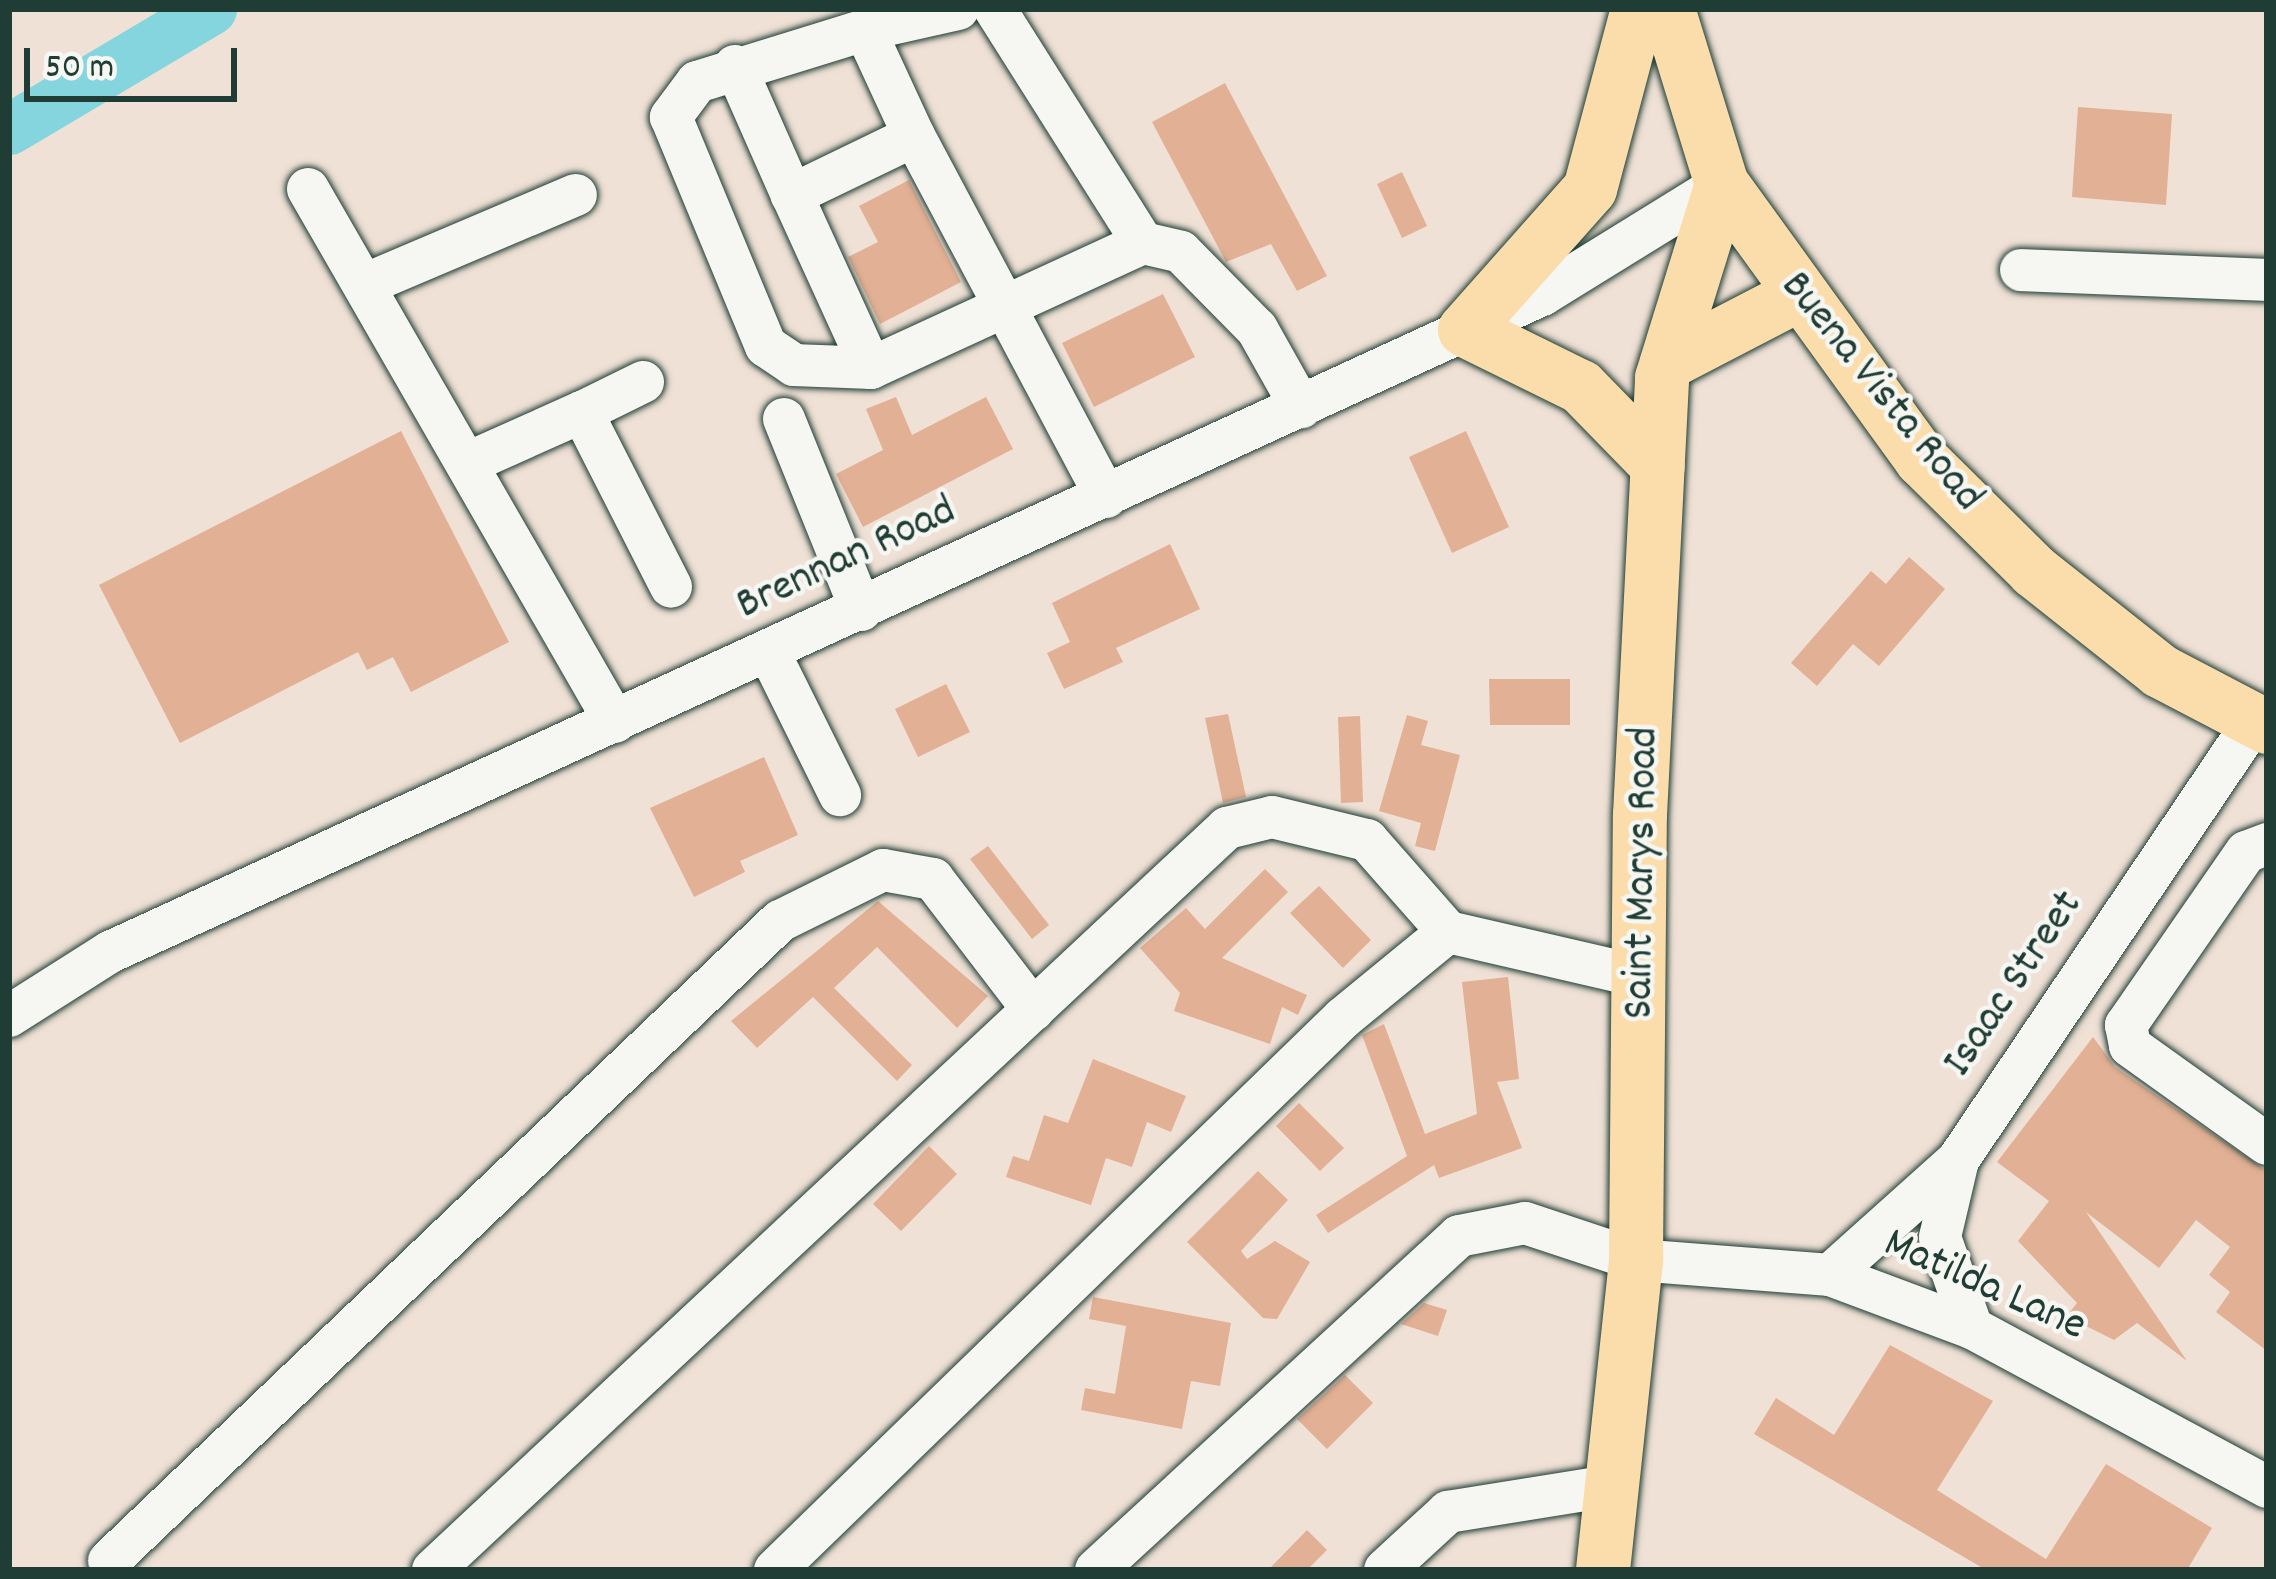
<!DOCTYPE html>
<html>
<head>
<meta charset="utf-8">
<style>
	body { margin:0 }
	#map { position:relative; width:2276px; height:1579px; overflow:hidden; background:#f0e1d6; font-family:Dekko,sans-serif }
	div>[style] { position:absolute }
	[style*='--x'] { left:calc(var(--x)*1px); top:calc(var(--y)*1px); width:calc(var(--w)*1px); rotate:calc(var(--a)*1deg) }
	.river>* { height:51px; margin:-25.5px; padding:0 25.5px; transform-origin:25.5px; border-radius:25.5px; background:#84d5dd }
	.building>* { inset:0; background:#e2b094 }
	.roads { filter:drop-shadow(0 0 3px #1f3d34) drop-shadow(0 0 3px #1f3d34) }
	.minor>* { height:42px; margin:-21px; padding:0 21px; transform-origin:21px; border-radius:21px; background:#f6f6f2 }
	.major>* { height:54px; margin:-27px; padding:0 27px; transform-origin:27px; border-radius:27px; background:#fbddab }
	span { translate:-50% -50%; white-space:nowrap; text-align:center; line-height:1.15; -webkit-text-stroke:9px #f6f6f2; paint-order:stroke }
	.street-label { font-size:45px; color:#1f3d34 }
	.frame { position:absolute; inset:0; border:12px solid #1f3d34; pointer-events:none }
	.scale { position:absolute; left:24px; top:48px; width:213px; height:54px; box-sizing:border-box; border:6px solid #1f3d34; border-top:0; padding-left:15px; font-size:36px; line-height:42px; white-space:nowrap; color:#1f3d34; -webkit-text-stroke:9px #f6f6f2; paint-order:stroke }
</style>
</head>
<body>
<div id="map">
	<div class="river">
		<div style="--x:9;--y:129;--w:235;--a:-30.7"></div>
	</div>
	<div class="building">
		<div style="clip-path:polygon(1225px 83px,1327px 276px,1297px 291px,1271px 244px,1226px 262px,1152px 122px)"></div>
		<div style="clip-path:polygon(2078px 107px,2172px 114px,2166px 205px,2072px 197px)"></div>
		<div style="clip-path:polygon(1402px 172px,1427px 226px,1402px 238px,1377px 184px)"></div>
		<div style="clip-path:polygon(909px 180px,961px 282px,880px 324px,848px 257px,878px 242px,859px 206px)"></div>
		<div style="clip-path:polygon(1163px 294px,1195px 357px,1094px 407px,1062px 343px)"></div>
		<div style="clip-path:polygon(896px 397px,912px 435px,986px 397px,1013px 449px,863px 527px,836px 474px,883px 450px,866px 409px)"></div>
		<div style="clip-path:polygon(401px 431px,509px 642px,411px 692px,393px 657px,367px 670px,358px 652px,180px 743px,99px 585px)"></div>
		<div style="clip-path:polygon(1466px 431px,1509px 527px,1452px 553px,1409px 457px)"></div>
		<div style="clip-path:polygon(1170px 544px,1200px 609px,1116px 648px,1123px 662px,1064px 689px,1047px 653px,1070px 642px,1052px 603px)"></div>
		<div style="clip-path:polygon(1909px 557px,1945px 589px,1879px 666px,1853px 644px,1817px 686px,1791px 663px,1871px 571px,1886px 584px)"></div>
		<div style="clip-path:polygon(1489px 679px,1570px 679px,1570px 725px,1490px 725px)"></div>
		<div style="clip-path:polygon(946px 684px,970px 732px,918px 757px,895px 709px)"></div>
		<div style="clip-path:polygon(1228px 714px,1246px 797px,1223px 803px,1205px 718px)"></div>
		<div style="clip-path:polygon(1407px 715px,1428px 721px,1421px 745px,1460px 755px,1435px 851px,1415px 846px,1421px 823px,1379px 811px)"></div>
		<div style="clip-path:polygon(1360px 716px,1363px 802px,1341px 803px,1338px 717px)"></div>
		<div style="clip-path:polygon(764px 757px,798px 835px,740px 861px,745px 872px,694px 897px,650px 808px)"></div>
		<div style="clip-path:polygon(988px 846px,1049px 925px,1032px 939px,970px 859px)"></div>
		<div style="clip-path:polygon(1265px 869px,1288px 892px,1222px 958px,1307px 995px,1298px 1015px,1282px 1007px,1270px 1044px,1174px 1011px,1180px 993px,1140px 948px,1186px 908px,1205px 929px)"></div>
		<div style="clip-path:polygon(1319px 886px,1371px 940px,1343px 968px,1290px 913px)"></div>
		<div style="clip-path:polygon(878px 901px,988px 996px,957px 1028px,877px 947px,834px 988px,912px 1065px,897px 1081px,813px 997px,757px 1048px,731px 1021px)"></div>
		<div style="clip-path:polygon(1508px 977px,1519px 1079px,1497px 1082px,1522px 1148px,1439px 1178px,1434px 1165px,1328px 1233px,1316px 1215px,1407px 1156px,1362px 1035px,1384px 1024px,1425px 1134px,1477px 1114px,1462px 982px)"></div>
		<div style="clip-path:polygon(2093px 1037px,2115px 1067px,2267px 1171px,2267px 1351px,2216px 1312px,2230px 1292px,2209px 1275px,2230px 1247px,2196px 1220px,2159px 1268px,2086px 1212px,2187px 1361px,2137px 1323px,2114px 1340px,2084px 1325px,2069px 1313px,2077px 1303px,2018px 1241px,2049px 1201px,1997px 1162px)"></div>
		<div style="clip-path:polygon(1093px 1059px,1186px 1096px,1171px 1132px,1147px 1122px,1132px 1167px,1106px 1158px,1091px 1205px,1006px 1177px,1013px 1156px,1029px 1161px,1044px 1115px,1068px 1123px)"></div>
		<div style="clip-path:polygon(1299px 1103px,1344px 1148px,1320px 1171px,1276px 1126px)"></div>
		<div style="clip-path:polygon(929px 1146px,957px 1174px,901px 1231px,873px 1204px)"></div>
		<div style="clip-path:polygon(1258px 1171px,1288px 1200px,1241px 1251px,1247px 1259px,1275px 1241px,1310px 1262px,1277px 1319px,1263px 1318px,1187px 1242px)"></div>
		<div style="clip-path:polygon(1093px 1297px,1231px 1323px,1220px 1386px,1191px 1381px,1182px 1429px,1081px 1410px,1085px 1388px,1115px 1394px,1126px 1326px,1089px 1319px)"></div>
		<div style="clip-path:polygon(1424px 1303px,1447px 1310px,1438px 1336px,1401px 1324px)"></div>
		<div style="clip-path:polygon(1890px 1345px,1993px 1401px,1937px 1490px,2046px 1559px,2106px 1464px,2212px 1528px,2187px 1570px,1986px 1570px,1754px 1434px,1776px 1398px,1834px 1435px)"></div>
		<div style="clip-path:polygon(1345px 1375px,1373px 1403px,1327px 1449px,1297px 1419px)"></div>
		<div style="clip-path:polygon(1307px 1530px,1327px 1550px,1307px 1570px,1268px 1570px)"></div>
	</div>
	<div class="roads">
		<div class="minor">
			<div style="--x:958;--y:9;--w:95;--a:167.3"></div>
			<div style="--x:865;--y:30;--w:117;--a:65.2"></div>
			<div style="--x:914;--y:136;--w:136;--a:154.2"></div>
			<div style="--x:792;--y:195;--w:190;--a:65.5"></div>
			<div style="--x:871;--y:368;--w:299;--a:-24.7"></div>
			<div style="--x:1143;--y:243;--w:39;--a:13"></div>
			<div style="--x:1181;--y:252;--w:108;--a:45.4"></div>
			<div style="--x:1257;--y:329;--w:90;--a:60.6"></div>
			<div style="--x:995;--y:9;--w:277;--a:57.7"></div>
			<div style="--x:865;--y:30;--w:176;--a:162.8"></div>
			<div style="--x:697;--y:82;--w:44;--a:126.6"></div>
			<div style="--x:671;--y:117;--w:248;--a:67.5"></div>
			<div style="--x:766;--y:346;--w:34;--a:34"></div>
			<div style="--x:794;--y:365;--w:77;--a:2.2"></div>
			<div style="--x:735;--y:66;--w:141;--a:66.2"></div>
			<div style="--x:914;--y:136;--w:409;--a:62"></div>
			<div style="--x:308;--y:189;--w:615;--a:60.06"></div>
			<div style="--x:2021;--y:270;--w:246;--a:2.3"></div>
			<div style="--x:366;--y:284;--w:228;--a:-23"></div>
			<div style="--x:582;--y:412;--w:68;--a:-26.2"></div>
			<div style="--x:784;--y:419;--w:206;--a:68"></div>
			<div style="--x:470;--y:462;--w:123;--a:-24.1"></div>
			<div style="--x:582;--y:412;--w:196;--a:63"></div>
			<div style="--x:769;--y:652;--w:160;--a:63.6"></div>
			<div style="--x:2267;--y:844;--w:22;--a:159"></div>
			<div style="--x:2246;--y:852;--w:211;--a:124.7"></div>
			<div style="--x:2126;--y:1025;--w:21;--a:79"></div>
			<div style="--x:2130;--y:1046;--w:168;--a:35.6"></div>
			<div style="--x:9;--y:1016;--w:120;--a:-32.4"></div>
			<div style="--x:110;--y:952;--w:1576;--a:-24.65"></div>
			<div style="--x:1542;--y:295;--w:211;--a:-31.7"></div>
			<div style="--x:1830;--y:1275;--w:172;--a:-41.9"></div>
			<div style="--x:1972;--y:1328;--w:96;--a:-109.4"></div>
			<div style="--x:1940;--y:1237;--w:79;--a:-76.8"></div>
			<div style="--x:1958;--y:1160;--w:531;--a:-55.98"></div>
			<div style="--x:109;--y:1561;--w:927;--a:-43.65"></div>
			<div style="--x:780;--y:921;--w:115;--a:-26.3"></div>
			<div style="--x:883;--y:870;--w:51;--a:10.2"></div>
			<div style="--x:933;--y:879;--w:165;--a:52.6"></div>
			<div style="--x:433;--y:1570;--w:1087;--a:-43.06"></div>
			<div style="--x:1227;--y:828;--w:46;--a:-13.7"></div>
			<div style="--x:1272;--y:817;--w:98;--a:13.6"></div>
			<div style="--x:1367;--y:840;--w:123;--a:48.6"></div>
			<div style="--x:775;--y:1570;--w:792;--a:-44.18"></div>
			<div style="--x:1343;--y:1018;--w:136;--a:-39.3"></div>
			<div style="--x:1448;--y:932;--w:200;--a:13"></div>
			<div style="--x:1096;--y:1570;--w:493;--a:-42.6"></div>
			<div style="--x:1459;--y:1236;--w:67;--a:-11.1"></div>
			<div style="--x:1525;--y:1223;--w:117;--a:18.4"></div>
			<div style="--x:1636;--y:1260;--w:195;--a:4.4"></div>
			<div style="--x:1830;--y:1275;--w:152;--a:20.5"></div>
			<div style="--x:1972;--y:1328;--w:335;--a:28.3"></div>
			<div style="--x:1385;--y:1570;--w:86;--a:-42.6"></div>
			<div style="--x:1448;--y:1512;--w:165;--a:-9.1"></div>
		</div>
		<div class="major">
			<div style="--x:1638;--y:9;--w:186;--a:104.9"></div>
			<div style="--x:1590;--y:189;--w:188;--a:131.6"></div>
			<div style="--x:1465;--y:330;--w:129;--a:26.2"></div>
			<div style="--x:1581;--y:387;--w:110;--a:45.7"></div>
			<div style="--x:1668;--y:9;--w:183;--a:72.9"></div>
			<div style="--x:1722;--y:184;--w:341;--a:54.1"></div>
			<div style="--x:1922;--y:460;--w:158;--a:44.7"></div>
			<div style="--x:2034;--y:571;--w:161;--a:38.4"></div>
			<div style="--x:2160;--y:671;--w:121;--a:27.6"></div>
			<div style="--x:1667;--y:363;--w:148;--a:-27.4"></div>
			<div style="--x:1603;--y:1570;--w:312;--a:-83.9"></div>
			<div style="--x:1636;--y:1260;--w:445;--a:-89.5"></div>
			<div style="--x:1640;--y:815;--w:438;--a:-87.1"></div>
			<div style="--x:1662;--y:378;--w:203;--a:-72.8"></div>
		</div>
	</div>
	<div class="street-label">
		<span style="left:1880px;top:393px;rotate:51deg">Buena Vista Road</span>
		<span style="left:847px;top:560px;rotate:-25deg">Brennan Road</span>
		<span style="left:1644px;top:873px;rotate:-89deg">Saint Marys Road</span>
		<span style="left:2015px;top:985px;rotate:-56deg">Isaac Street</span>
		<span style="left:1984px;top:1287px;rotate:24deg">Matilda Lane</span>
	</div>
	<div class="frame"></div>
	<div class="scale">50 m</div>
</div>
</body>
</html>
